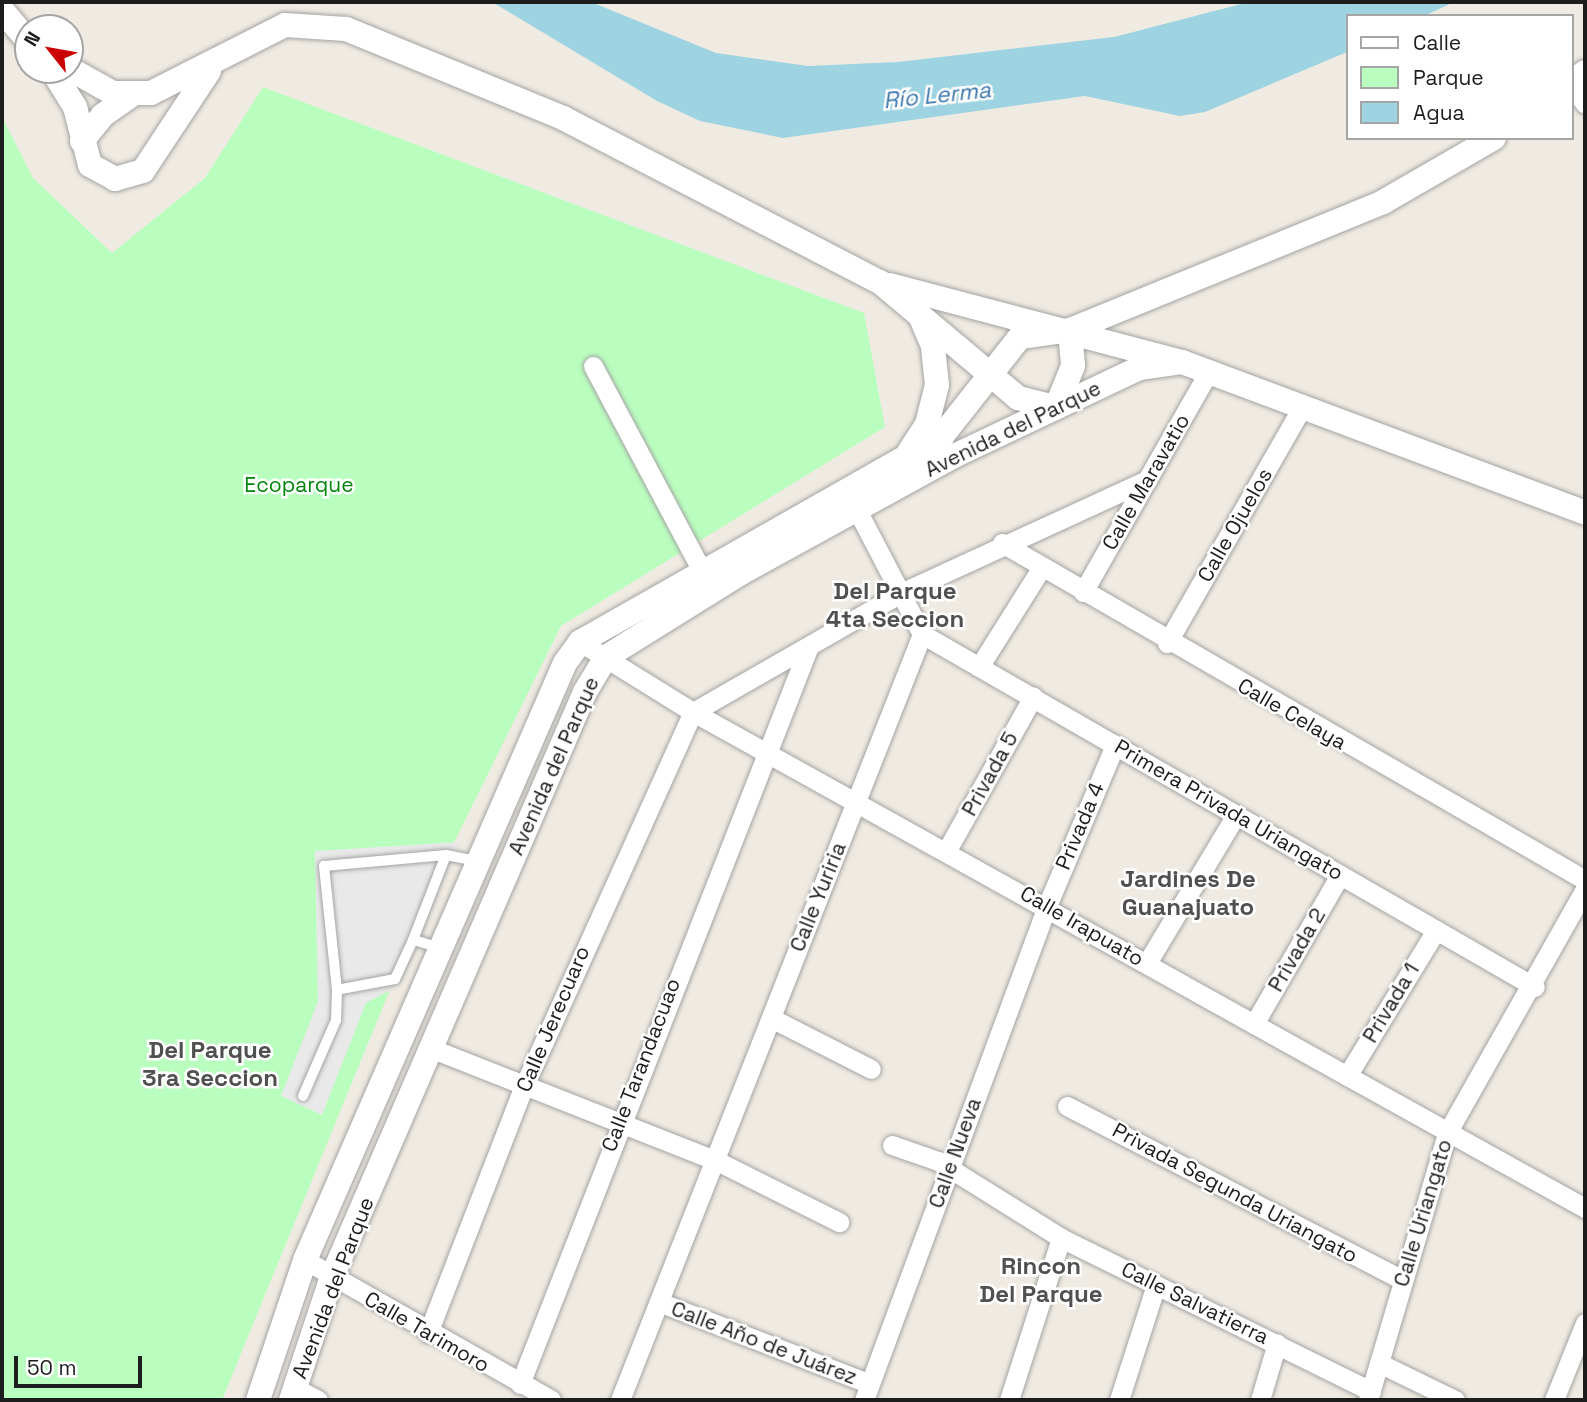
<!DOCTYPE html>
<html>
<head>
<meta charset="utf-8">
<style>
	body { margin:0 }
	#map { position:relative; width:1587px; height:1402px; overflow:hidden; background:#f0ebe2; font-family:"Space Grotesk",sans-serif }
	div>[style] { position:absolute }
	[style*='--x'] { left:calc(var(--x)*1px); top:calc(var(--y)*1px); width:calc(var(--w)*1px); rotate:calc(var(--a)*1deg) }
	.park>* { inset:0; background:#bafebf }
	.parking>* { inset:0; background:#e9e9e9 }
	.water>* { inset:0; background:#9ed3e2 }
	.roads { filter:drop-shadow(0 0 2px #a4a4a4) drop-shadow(0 0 2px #a4a4a4) }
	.service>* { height:10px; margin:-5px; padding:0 5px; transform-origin:5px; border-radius:5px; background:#fff }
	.minor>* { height:19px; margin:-9.5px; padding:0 9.5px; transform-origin:9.5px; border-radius:9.5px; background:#fff }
	.tertiary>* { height:24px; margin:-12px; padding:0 12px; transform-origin:12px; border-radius:12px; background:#fff }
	span { translate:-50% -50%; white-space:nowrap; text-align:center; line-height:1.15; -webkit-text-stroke:5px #fff; paint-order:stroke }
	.street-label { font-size:21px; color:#1d1d1d }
	.park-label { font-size:21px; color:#01850b }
	.water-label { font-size:23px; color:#3f78ae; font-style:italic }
	.quarter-label { font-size:24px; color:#505050; font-weight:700 }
	.frame { position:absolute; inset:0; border:4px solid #1d1d1d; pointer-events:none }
	.legend { position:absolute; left:1346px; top:14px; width:228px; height:126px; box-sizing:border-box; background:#fff; border:2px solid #a5a5a5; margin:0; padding:9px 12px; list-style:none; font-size:21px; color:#1d1d1d }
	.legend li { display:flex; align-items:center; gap:14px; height:35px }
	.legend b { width:35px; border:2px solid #a5a5a5 }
	.north { position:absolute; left:14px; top:14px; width:70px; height:70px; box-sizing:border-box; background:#fff; border:2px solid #a5a5a5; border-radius:50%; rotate:301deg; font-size:19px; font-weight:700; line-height:28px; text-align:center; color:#1d1d1d }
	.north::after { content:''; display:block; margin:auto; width:24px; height:32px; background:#cb0002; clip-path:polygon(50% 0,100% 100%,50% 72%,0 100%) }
	.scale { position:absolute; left:14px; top:1356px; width:128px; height:32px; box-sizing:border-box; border:4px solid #1d1d1d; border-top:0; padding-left:9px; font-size:21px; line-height:24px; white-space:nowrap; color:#1d1d1d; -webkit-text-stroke:5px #fff; paint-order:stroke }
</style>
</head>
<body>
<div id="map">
	<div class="park">
		<div style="clip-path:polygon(263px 87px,864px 313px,885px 427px,561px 626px,432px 887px,222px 1400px,2px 1400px,2px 117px,33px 178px,112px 253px,205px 178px)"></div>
	</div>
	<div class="parking">
		<div style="clip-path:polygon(461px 842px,400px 985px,366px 1003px,322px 1115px,281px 1096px,318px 1001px,315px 851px)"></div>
	</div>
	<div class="water">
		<div style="clip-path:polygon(492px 2px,591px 2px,716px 53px,808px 66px,898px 62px,1114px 37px,1249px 2px,1454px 2px,1424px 16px,1347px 16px,1347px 52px,1205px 112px,1180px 116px,1085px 96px,783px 138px,700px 121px,657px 101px)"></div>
	</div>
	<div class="roads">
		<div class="service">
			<div style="--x:413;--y:940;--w:91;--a:-68.8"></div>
			<div style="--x:440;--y:948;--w:28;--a:-163"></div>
			<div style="--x:413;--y:940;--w:43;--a:114.8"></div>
			<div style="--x:395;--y:979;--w:59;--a:169.3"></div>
			<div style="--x:337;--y:990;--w:125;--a:-96"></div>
			<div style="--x:324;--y:866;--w:122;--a:-5.2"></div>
			<div style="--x:446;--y:855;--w:32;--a:11"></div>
			<div style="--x:303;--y:1096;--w:83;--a:-66.5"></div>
			<div style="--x:336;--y:1020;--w:30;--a:-88"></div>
		</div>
		<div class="minor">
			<div style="--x:1571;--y:84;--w:24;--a:55"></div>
			<div style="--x:593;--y:366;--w:230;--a:62"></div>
			<div style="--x:856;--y:508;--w:142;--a:62.4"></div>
			<div style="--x:1002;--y:543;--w:673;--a:30.03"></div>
			<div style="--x:1083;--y:592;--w:254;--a:-60.3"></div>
			<div style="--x:922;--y:634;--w:707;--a:29.94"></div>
			<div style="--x:580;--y:642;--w:133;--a:31.8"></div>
			<div style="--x:693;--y:712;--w:1021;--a:29.08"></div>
			<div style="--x:1167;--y:643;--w:272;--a:-60.2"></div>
			<div style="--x:979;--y:667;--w:118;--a:-57.8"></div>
			<div style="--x:947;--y:850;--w:176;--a:-60.7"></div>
			<div style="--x:1147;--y:963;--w:173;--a:-59"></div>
			<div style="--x:771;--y:1018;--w:112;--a:27"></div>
			<div style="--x:1254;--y:1024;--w:172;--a:-60"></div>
			<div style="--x:430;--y:1048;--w:306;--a:21.5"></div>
			<div style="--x:715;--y:1160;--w:139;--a:26.6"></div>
			<div style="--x:1347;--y:1076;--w:171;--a:-58.6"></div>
			<div style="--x:1067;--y:1106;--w:377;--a:27.4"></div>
			<div style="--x:892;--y:1145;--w:49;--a:19.2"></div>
			<div style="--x:938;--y:1161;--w:145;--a:32"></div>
			<div style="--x:1061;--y:1238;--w:346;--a:26.3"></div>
			<div style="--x:305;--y:1260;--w:283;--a:29.6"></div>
			<div style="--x:659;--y:1302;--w:226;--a:21.2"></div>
			<div style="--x:428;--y:1333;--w:265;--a:-68.8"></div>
			<div style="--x:524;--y:1086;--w:410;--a:-65.7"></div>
			<div style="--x:693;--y:712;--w:240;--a:-29.8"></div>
			<div style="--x:901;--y:593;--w:271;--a:-24.7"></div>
			<div style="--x:1379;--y:1363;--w:85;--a:26"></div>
			<div style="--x:520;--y:1384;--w:793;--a:-68.61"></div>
			<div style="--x:295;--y:1388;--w:26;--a:28"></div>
			<div style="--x:620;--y:1400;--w:823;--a:-68.48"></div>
			<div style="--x:864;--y:1400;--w:527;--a:-69.67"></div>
			<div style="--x:1047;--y:906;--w:175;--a:-67.1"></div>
			<div style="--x:1009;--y:1400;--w:170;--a:-72.2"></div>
			<div style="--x:1119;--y:1400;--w:121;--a:-72.2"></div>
			<div style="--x:1260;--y:1400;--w:59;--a:-73.4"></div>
			<div style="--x:1368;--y:1400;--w:278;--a:-73.5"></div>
			<div style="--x:1447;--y:1133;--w:280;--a:-60.5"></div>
			<div style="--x:1554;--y:1400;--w:83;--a:-68.1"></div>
		</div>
		<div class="tertiary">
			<div style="--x:2;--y:10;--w:40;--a:50"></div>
			<div style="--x:70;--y:69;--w:49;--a:29.2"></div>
			<div style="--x:113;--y:93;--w:38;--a:0"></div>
			<div style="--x:151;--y:93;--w:150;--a:-26.9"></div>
			<div style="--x:285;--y:25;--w:61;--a:3.8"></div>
			<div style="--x:346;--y:29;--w:235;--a:22.3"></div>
			<div style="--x:563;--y:118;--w:357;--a:27.4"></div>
			<div style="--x:880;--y:282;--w:180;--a:40"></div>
			<div style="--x:1018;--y:398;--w:36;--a:14"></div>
			<div style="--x:1053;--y:407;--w:11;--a:-52"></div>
			<div style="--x:1060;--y:398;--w:35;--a:-68"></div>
			<div style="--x:1073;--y:365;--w:35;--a:-95"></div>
			<div style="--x:52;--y:70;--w:44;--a:58.1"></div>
			<div style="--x:75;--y:107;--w:60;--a:75.5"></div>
			<div style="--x:90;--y:165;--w:29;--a:29"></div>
			<div style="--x:115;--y:179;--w:29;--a:-16"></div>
			<div style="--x:143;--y:171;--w:120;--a:-56.6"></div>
			<div style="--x:1571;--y:83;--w:18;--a:-38"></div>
			<div style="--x:82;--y:141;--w:33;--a:-51"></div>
			<div style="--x:103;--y:115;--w:33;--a:-35"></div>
			<div style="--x:890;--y:285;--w:302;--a:14.8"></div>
			<div style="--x:1182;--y:362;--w:430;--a:20.5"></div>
			<div style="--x:909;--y:452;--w:33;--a:-57"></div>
			<div style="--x:927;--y:424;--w:40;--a:-75.6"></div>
			<div style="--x:937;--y:385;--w:39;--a:-96"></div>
			<div style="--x:933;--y:346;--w:28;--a:-113"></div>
			<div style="--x:258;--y:1400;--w:148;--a:-71.4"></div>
			<div style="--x:305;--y:1260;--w:651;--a:-66.47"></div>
			<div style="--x:565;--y:663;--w:26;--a:-54"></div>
			<div style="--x:580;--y:642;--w:417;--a:-29.6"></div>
			<div style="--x:942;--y:436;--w:126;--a:-51.8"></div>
			<div style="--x:1020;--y:337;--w:50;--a:-8"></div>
			<div style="--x:1070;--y:330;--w:338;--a:-22.2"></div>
			<div style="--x:1383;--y:202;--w:128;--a:-30"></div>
			<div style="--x:291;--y:1400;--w:130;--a:-71.6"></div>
			<div style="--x:332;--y:1277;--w:637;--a:-66.61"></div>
			<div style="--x:585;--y:692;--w:41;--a:-59"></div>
			<div style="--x:606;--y:657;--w:159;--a:-31.9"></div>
			<div style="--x:741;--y:573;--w:243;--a:-28.8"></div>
			<div style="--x:954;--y:456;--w:205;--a:-25.4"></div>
			<div style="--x:1139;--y:368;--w:43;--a:-7.9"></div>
		</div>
	</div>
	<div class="street-label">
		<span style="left:1013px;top:429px;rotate:-26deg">Avenida del Parque</span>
		<span style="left:1146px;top:482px;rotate:-60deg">Calle Maravatio</span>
		<span style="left:1235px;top:525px;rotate:-60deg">Calle Ojuelos</span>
		<span style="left:1292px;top:714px;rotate:30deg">Calle Celaya</span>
		<span style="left:554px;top:766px;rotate:-66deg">Avenida del Parque</span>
		<span style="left:990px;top:774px;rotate:-61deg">Privada 5</span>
		<span style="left:1229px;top:810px;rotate:30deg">Primera Privada Uriangato</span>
		<span style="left:1080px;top:826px;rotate:-67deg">Privada 4</span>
		<span style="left:818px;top:897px;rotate:-68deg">Calle Yuriria</span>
		<span style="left:1082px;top:926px;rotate:30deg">Calle Irapuato</span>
		<span style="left:1297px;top:950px;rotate:-60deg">Privada 2</span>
		<span style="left:1391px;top:1003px;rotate:-59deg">Privada 1</span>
		<span style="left:553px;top:1019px;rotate:-67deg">Calle Jerecuaro</span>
		<span style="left:641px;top:1065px;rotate:-69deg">Calle Tarandacuao</span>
		<span style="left:955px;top:1153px;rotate:-70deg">Calle Nueva</span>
		<span style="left:1235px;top:1193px;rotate:28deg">Privada Segunda Uriangato</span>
		<span style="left:1423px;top:1213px;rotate:-73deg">Calle Uriangato</span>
		<span style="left:333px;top:1288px;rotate:-69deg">Avenida del Parque</span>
		<span style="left:1195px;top:1303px;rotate:26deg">Calle Salvatierra</span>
		<span style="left:427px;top:1332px;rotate:30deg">Calle Tarimoro</span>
		<span style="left:764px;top:1343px;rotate:21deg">Calle Año de Juárez</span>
	</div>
	<div class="park-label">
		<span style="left:299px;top:485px">Ecoparque</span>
	</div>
	<div class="water-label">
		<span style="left:937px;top:95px;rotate:-6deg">Río Lerma</span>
	</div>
	<div class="quarter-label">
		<span style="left:895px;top:605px">Del Parque<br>4ta Seccion</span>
		<span style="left:1188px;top:893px">Jardines De<br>Guanajuato</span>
		<span style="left:210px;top:1064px">Del Parque<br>3ra Seccion</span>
		<span style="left:1041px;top:1280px">Rincon<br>Del Parque</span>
	</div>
	<div class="frame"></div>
	<ul class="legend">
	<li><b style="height:9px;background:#fff"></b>Calle</li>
	<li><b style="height:19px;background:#bafebf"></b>Parque</li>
	<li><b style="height:19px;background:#9ed3e2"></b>Agua</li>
	</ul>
	<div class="north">N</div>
	<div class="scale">50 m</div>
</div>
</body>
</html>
